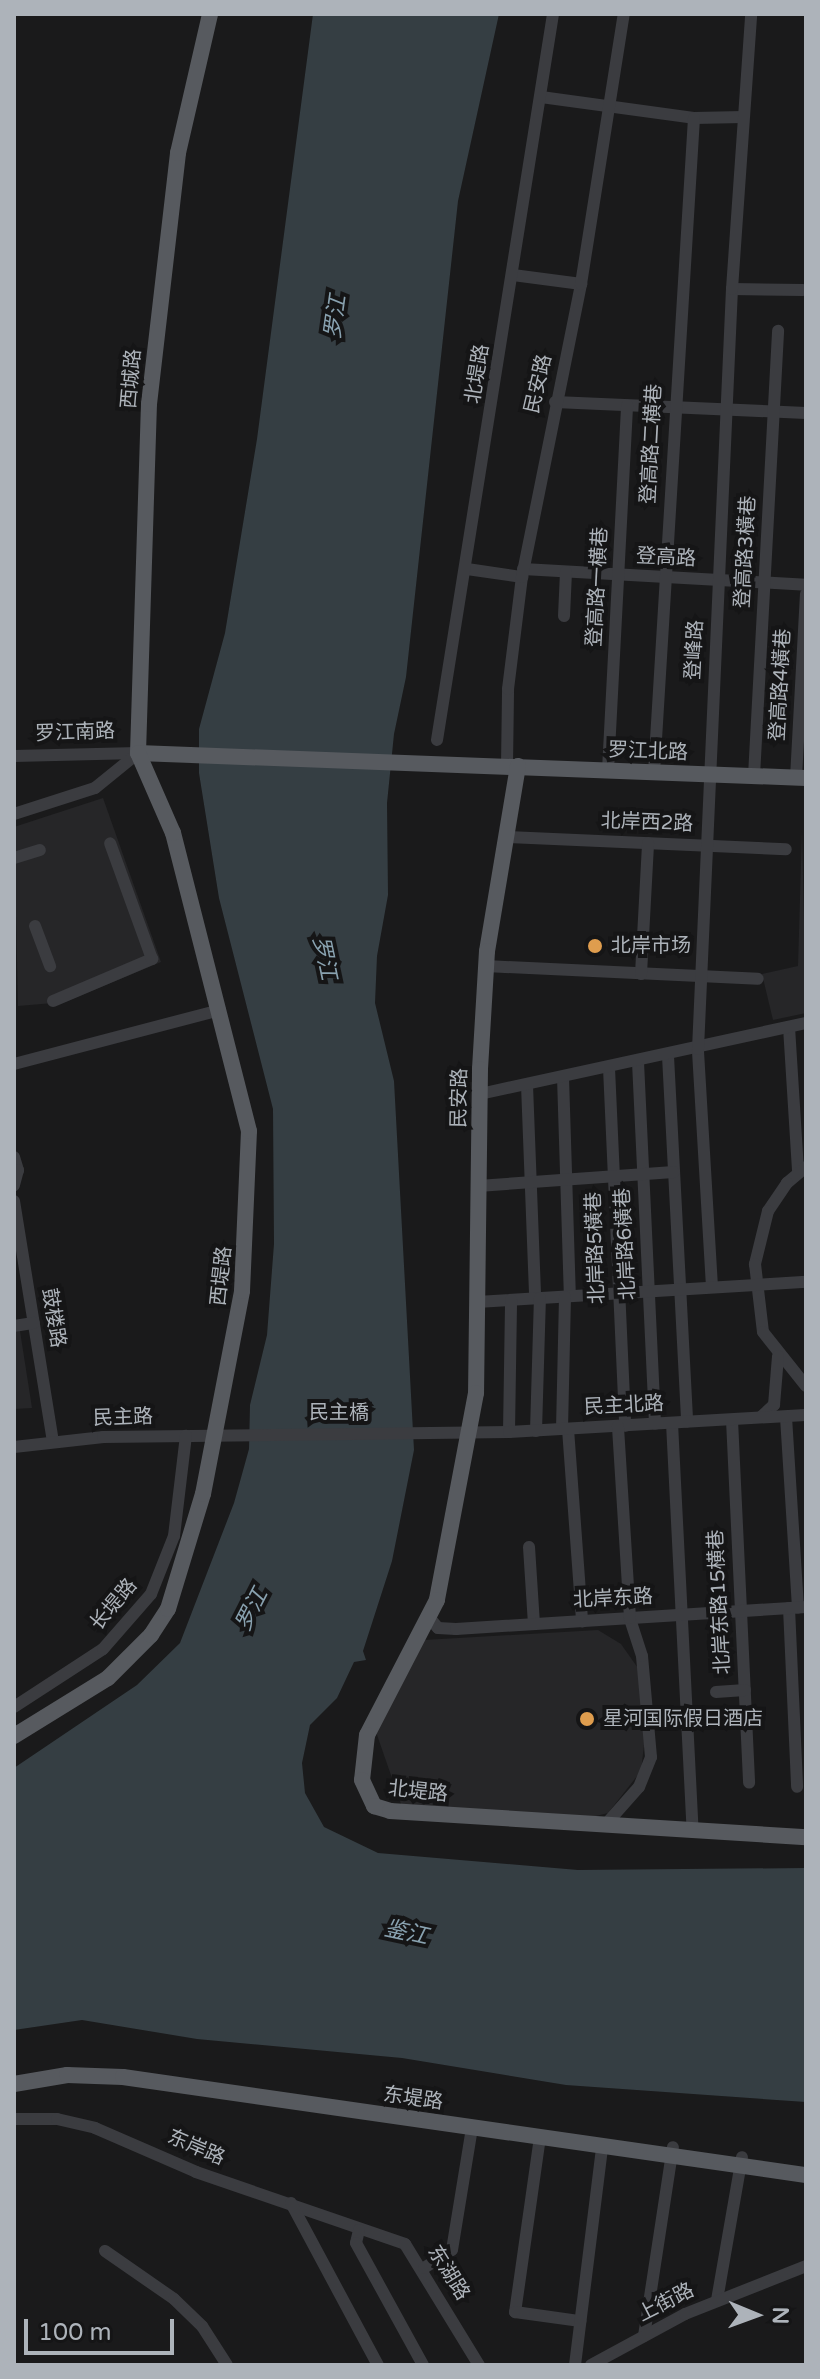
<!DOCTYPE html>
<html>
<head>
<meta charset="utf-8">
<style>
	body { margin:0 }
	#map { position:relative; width:820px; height:2379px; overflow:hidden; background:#1a1a1b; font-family:"Varela Round","Noto Sans SC",sans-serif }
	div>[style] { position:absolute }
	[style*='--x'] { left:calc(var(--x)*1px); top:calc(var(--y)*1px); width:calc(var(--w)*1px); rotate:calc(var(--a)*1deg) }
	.built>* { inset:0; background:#262628 }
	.water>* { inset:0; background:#353e43 }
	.minor>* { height:12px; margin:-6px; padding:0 6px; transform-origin:6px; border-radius:6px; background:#3b3c40 }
	.major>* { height:16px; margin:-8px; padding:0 8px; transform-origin:8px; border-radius:8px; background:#575a5f }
	.dots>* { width:22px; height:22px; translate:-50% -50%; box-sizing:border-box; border:4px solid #151516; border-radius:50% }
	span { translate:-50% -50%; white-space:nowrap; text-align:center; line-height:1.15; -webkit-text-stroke:8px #151516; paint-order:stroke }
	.street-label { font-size:20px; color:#adb3ba }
	.poi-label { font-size:20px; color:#adb3ba }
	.left { translate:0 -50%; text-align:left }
	.water-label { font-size:22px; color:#89a2b0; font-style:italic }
	.frame { position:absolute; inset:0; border:16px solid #adb3ba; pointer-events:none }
	.north { position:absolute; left:716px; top:2275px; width:80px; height:80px; -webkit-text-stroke:6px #151516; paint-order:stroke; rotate:91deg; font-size:22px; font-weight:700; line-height:32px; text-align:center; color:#adb3ba }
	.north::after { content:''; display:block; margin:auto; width:28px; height:36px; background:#adb3ba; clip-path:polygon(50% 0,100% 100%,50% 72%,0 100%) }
	.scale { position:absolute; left:24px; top:2319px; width:150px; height:36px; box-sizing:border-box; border:4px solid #adb3ba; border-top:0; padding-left:10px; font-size:24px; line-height:28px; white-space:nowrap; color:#adb3ba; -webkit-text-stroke:6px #151516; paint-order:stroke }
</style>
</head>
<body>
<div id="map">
	<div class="built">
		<div style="clip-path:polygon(103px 798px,161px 962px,65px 1002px,18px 1006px,14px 827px)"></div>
		<div style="clip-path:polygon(802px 830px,806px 1013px,773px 1020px,762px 974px,798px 966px)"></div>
		<div style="clip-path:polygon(20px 1331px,32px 1408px,14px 1409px,14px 1332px)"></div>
		<div style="clip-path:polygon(598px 1630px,621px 1644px,640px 1671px,646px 1728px,641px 1771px,608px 1813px,576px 1821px,401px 1804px,376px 1732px,424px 1640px)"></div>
	</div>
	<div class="water">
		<div style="clip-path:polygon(313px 14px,499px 14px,458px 201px,406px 677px,394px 734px,387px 803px,388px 895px,377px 956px,375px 1003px,394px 1081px,414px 1450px,392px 1561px,363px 1651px,366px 1660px,354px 1662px,337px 1698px,310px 1725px,302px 1763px,305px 1793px,324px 1827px,378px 1853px,578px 1870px,806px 1868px,806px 2102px,566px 2085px,402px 2058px,197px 2039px,82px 2020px,14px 2030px,14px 1768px,137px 1685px,180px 1643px,234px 1503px,249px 1449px,250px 1405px,267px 1335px,274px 1244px,273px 1109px,219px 898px,199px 773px,199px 729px,225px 633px,257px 439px)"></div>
	</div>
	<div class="minor">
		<div style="--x:541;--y:97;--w:154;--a:7.8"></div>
		<div style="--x:694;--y:118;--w:49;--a:-1.2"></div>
		<div style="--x:513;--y:275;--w:69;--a:7.5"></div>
		<div style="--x:732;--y:289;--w:71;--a:0.8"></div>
		<div style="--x:555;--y:402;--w:251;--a:2.5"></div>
		<div style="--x:467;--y:569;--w:56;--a:8.3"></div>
		<div style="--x:523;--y:569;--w:283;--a:3.2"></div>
		<div style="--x:564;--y:616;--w:44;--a:-87.4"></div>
		<div style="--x:437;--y:740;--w:735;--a:-80.92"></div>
		<div style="--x:14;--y:756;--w:124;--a:-1.4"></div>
		<div style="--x:507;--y:765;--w:76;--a:-89.2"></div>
		<div style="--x:508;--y:689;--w:113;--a:-82.9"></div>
		<div style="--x:522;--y:577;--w:299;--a:-78.6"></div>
		<div style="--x:581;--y:284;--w:273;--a:-81"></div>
		<div style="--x:608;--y:770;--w:365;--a:-87"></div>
		<div style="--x:654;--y:772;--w:655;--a:-86.5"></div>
		<div style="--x:754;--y:776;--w:446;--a:-86.9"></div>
		<div style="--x:796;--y:778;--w:184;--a:-86.9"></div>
		<div style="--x:14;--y:814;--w:85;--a:-17.8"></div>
		<div style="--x:95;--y:788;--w:55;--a:-39.1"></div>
		<div style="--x:506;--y:837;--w:280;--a:2.5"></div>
		<div style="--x:14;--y:858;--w:27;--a:-17"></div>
		<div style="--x:35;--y:926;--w:43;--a:69.4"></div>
		<div style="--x:486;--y:966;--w:272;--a:2.7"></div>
		<div style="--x:641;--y:974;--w:131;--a:-86.9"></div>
		<div style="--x:53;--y:1001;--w:108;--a:-23"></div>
		<div style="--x:152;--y:959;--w:123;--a:-109.9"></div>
		<div style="--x:789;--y:1027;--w:145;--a:86.4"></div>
		<div style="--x:668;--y:1056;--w:366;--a:87"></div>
		<div style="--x:638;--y:1062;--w:362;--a:87.3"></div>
		<div style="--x:14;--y:1064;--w:213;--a:-14.7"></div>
		<div style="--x:609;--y:1068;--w:358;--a:87.4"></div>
		<div style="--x:563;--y:1077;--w:219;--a:88.2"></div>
		<div style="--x:527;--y:1085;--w:213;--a:87.8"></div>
		<div style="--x:480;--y:1094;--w:334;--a:-12.3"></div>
		<div style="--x:14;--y:1157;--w:14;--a:73"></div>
		<div style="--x:18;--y:1170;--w:16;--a:105"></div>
		<div style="--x:806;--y:1167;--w:25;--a:140"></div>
		<div style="--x:787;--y:1183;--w:34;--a:124"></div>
		<div style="--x:768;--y:1211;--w:55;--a:103.8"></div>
		<div style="--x:755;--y:1264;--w:68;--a:83.3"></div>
		<div style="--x:763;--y:1332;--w:69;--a:51.5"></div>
		<div style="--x:478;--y:1186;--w:196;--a:-4.1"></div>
		<div style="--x:14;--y:1201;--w:244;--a:80.8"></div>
		<div style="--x:712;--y:1287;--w:238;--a:-93.4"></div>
		<div style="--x:698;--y:1049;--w:761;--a:-87.44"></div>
		<div style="--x:732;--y:289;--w:276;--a:-86"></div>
		<div style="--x:477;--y:1302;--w:330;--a:-3.5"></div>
		<div style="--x:14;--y:1326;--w:20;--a:-9"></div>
		<div style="--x:761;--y:1417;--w:18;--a:-43"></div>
		<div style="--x:774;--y:1405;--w:49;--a:-85.3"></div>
		<div style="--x:786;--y:1417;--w:191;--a:86.4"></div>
		<div style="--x:732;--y:1420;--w:363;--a:87.3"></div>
		<div style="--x:672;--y:1423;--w:409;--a:87.1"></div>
		<div style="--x:562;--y:1429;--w:132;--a:-88.7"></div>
		<div style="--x:568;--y:1429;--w:193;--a:85.8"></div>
		<div style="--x:536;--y:1431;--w:133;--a:-88.3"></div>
		<div style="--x:509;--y:1432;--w:132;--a:-89.1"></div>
		<div style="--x:14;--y:1447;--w:90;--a:-6.4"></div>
		<div style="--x:103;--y:1437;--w:406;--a:-0.7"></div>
		<div style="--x:509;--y:1432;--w:297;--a:-3.3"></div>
		<div style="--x:529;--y:1547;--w:77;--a:86.3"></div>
		<div style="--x:789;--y:1608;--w:179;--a:87.4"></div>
		<div style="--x:429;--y:1617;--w:14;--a:51"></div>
		<div style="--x:438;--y:1628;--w:18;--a:3"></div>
		<div style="--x:456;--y:1629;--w:351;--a:-3.6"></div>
		<div style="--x:716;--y:1692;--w:29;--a:-4"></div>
		<div style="--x:14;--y:1707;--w:106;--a:-33.1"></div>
		<div style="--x:103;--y:1649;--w:73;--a:-48.9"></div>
		<div style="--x:151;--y:1594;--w:62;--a:-68.4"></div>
		<div style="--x:174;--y:1536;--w:101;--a:-83.2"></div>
		<div style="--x:607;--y:1823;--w:48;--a:-48.4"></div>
		<div style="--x:639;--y:1787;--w:32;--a:-68"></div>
		<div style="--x:651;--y:1757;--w:101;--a:-95.1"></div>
		<div style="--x:642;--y:1656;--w:40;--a:-108"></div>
		<div style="--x:630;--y:1618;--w:192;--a:-93.6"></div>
		<div style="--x:14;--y:2119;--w:43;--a:0"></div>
		<div style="--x:57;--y:2119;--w:39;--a:13"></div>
		<div style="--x:95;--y:2128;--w:110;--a:23.5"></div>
		<div style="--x:196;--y:2172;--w:221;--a:19"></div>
		<div style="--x:405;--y:2244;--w:142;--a:58.6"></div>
		<div style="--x:540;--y:2137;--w:177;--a:98.1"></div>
		<div style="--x:515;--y:2312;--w:66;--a:7.9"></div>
		<div style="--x:291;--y:2203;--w:184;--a:61.8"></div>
		<div style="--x:359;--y:2230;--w:13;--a:103"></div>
		<div style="--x:356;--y:2243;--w:139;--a:61.2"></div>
		<div style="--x:105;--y:2251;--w:84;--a:34.8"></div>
		<div style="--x:174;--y:2299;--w:39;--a:44"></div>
		<div style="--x:202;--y:2326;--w:46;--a:57.3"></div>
		<div style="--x:424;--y:2268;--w:33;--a:-33"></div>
		<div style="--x:452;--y:2250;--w:124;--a:-80.7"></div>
		<div style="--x:717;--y:2300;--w:145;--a:-80.1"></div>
		<div style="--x:644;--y:2336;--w:191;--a:-81.3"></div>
		<div style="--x:575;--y:2365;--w:220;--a:-82.9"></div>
		<div style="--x:591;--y:2365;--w:107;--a:-28.5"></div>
		<div style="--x:685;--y:2314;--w:130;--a:-21.6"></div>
	</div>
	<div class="major">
		<div style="--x:138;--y:753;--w:349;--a:-88.2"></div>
		<div style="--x:149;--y:404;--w:253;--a:-83.4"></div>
		<div style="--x:178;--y:153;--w:143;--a:-77"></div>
		<div style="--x:138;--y:753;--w:668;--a:2.14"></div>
		<div style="--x:518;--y:766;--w:188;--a:99.5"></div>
		<div style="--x:487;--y:951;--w:118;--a:93.4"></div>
		<div style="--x:480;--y:1069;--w:324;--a:90.7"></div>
		<div style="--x:476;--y:1393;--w:211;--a:100.7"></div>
		<div style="--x:437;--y:1600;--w:152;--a:117.4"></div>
		<div style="--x:367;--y:1735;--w:45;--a:96.3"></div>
		<div style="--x:362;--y:1780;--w:29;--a:65"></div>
		<div style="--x:374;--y:1806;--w:17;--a:17"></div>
		<div style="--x:390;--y:1811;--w:417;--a:3.6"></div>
		<div style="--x:14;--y:1736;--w:110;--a:-31.7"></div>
		<div style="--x:108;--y:1678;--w:61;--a:-45"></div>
		<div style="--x:151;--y:1635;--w:31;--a:-57"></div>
		<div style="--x:168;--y:1609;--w:120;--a:-73.1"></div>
		<div style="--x:203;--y:1494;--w:207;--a:-79.1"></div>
		<div style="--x:242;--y:1291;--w:160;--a:-87.5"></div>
		<div style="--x:249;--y:1131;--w:308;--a:-104.3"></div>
		<div style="--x:173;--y:833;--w:87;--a:-113.6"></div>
		<div style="--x:14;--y:2084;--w:54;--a:-9.6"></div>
		<div style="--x:67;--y:2075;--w:56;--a:2"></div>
		<div style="--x:123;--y:2077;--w:690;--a:8.17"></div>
	</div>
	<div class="dots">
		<div style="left:595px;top:946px;background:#df9d4e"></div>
		<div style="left:587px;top:1719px;background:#df9d4e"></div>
	</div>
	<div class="street-label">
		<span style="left:478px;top:374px;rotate:-81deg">北堤路</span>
		<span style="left:132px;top:379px;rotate:-85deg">西城路</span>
		<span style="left:539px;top:384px;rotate:-77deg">民安路</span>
		<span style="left:652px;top:444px;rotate:-87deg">登高路二横巷</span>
		<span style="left:746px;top:552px;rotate:-87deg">登高路3橫巷</span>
		<span style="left:666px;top:558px;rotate:3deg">登高路</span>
		<span style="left:598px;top:587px;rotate:-87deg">登高路一横巷</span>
		<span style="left:695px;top:650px;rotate:-87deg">登峰路</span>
		<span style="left:781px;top:685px;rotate:-87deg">登高路4橫巷</span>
		<span style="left:75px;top:733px;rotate:-2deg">罗江南路</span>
		<span style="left:648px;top:752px;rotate:2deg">罗江北路</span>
		<span style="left:647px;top:823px;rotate:2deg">北岸西2路</span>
		<span style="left:460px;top:1098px;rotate:-89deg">民安路</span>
		<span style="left:626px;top:1244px;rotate:-93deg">北岸路6橫巷</span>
		<span style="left:596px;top:1248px;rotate:-92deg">北岸路5橫巷</span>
		<span style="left:222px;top:1276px;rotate:-84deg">西堤路</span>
		<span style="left:53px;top:1318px;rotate:81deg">鼓楼路</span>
		<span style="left:624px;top:1406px;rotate:-3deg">民主北路</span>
		<span style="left:339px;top:1413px">民主橋</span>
		<span style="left:123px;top:1418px;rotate:-2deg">民主路</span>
		<span style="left:613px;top:1599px;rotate:-3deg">北岸东路</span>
		<span style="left:720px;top:1602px;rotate:-93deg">北岸东路15横巷</span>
		<span style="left:114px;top:1605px;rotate:-50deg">长堤路</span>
		<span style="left:418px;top:1792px;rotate:6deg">北堤路</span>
		<span style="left:413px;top:2099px;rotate:8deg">东堤路</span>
		<span style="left:196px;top:2148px;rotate:23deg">东岸路</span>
		<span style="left:448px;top:2273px;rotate:58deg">东湖路</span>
		<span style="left:666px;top:2303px;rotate:-27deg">上街路</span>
	</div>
	<div class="poi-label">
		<span class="left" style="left:611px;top:946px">北岸市场</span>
		<span class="left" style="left:603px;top:1719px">星河国际假日酒店</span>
	</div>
	<div class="water-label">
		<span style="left:336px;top:317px;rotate:-82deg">罗江</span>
		<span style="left:324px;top:958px;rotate:78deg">罗江</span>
		<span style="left:252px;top:1610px;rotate:-63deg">罗江</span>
		<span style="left:406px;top:1933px;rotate:12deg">鉴江</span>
	</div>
	<div class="frame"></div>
	<div class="north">N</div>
	<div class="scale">100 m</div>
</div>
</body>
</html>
